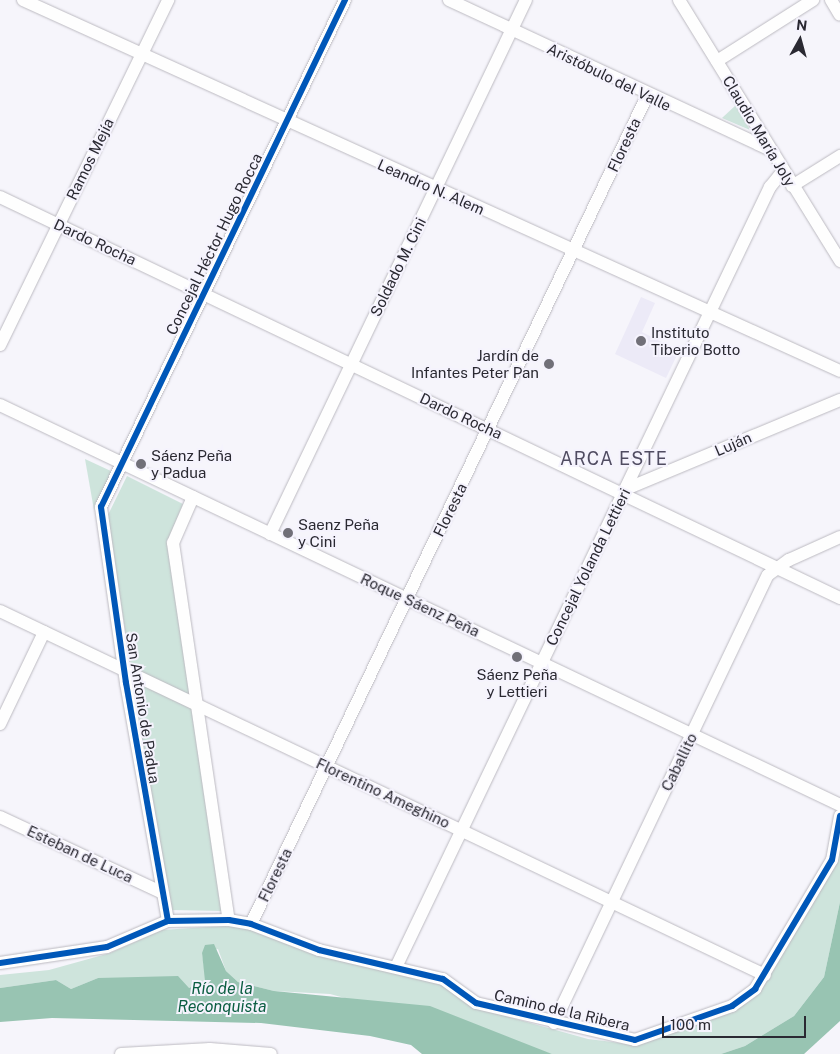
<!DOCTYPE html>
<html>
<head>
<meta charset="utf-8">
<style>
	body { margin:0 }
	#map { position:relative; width:840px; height:1054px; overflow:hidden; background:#f6f5fb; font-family:"Public Sans",sans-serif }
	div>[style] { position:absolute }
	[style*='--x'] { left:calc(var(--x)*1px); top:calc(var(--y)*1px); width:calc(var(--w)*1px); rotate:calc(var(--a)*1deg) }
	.built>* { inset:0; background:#eceaf7 }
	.green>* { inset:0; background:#cee4dc }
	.water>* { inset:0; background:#98c4b2 }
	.roads { filter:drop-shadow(0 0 1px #bcbac1) drop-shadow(0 0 1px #bcbac1) }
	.minor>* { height:12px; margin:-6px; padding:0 6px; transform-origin:6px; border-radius:6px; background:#fefefe }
	.cycleway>* { height:6px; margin:-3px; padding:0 3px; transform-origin:3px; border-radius:3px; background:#0057b8 }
	.dots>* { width:14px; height:14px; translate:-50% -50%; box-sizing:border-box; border:2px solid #f5f3fd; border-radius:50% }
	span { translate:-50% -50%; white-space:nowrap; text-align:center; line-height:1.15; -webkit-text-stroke:4px #f5f3fd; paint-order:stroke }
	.street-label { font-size:15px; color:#2a2932 }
	.poi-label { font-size:15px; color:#2a2932 }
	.left { translate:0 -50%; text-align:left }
	.right { translate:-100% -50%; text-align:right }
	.water-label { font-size:16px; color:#0b5e42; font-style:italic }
	.quarter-label { font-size:18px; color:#504c61; letter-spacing:1px }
	.north { position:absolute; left:775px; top:15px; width:50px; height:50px; -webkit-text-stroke:4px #f5f3fd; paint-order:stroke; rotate:7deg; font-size:14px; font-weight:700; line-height:20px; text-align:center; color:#2a2932 }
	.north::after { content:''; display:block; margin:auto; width:18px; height:22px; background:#2a2932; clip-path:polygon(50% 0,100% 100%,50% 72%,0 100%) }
	.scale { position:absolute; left:662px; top:1016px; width:144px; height:22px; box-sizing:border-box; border:2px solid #2a2932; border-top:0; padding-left:6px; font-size:15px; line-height:18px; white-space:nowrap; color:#2a2932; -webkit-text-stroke:4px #f5f3fd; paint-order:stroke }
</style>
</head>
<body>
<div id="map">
	<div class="built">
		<div style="clip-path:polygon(641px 297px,655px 303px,642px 332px,679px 351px,666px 378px,615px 354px)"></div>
	</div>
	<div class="green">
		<div style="clip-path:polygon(736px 105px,750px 130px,722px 118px)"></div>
		<div style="clip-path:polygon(85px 459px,113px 472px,94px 510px)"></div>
		<div style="clip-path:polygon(127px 476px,183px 504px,169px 538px,224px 911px,170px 910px,107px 517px)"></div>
		<div style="clip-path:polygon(840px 843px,840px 902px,824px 977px,794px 1016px,745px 1046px,721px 1054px,552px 1054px,330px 994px,274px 991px,238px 982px,226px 971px,218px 949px,202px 953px,206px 981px,189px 988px,98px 978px,71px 989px,56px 980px,0 988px,0 975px,49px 970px,110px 953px,162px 930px,237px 925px,438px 981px,477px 1008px,588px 1039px,637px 1045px,735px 1010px,755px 997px,838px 857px)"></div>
	</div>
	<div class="water">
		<div style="clip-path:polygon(840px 902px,840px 1021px,804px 1054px,721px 1054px,745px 1046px,794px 1016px,824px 977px)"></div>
		<div style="clip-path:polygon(214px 944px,226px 971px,238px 982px,274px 991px,430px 1006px,552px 1054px,422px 1054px,411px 1045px,370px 1036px,261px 1023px,52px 1018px,0 1022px,0 988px,56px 980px,71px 989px,98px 978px,178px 976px,189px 988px,205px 981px,202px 953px,205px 945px)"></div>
	</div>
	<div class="roads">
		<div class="minor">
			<div style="--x:23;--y:0;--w:897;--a:24.42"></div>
			<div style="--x:449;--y:0;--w:354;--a:25"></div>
			<div style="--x:679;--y:0;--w:307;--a:58.3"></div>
			<div style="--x:831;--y:0;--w:17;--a:59"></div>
			<div style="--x:717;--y:61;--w:114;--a:-32.4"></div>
			<div style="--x:792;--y:186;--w:57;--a:-32"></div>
			<div style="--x:0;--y:197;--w:931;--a:25.52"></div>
			<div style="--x:0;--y:345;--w:384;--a:-64"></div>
			<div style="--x:0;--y:405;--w:930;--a:25.46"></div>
			<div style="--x:626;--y:489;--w:232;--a:-22.6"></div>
			<div style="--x:193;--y:497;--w:50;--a:113.5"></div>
			<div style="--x:173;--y:543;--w:381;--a:81.6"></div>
			<div style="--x:270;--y:534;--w:592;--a:-64.39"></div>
			<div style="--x:0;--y:611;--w:847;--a:25.45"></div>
			<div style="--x:0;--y:724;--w:102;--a:-64.4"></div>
			<div style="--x:0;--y:817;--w:178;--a:25"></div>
			<div style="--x:168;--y:921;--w:242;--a:-100"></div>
			<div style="--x:126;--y:683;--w:178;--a:-98.1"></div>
			<div style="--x:101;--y:507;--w:563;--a:-64.3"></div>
			<div style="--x:251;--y:924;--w:918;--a:-64.44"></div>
			<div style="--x:0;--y:963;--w:108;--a:-8.5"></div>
			<div style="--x:107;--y:947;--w:66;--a:-23.1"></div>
			<div style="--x:168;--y:921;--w:61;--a:-0.9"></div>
			<div style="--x:229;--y:920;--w:22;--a:10"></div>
			<div style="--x:251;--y:924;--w:73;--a:20.9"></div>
			<div style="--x:319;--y:950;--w:127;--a:13.2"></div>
			<div style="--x:443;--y:979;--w:41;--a:36"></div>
			<div style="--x:476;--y:1003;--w:163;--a:13.1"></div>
			<div style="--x:635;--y:1040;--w:103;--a:-19.3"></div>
			<div style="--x:732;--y:1006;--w:29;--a:-36"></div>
			<div style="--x:755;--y:989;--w:150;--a:-59.2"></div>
			<div style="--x:832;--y:860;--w:45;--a:-79.7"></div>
			<div style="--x:397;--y:965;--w:863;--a:-64.39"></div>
			<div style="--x:770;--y:187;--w:21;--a:-51"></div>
			<div style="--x:554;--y:1023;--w:496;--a:-64.5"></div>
			<div style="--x:768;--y:575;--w:26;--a:-36"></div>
			<div style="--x:789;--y:560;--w:56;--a:-24.3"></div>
			<div style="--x:121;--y:1054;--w:89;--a:-3.2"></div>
			<div style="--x:210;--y:1049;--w:61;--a:4.7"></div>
		</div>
	</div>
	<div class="cycleway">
		<div style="--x:168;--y:921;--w:242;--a:-100"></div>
		<div style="--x:126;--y:683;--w:178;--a:-98.1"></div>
		<div style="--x:101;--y:507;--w:563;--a:-64.3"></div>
		<div style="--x:0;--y:963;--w:108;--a:-8.5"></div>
		<div style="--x:107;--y:947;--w:66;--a:-23.1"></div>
		<div style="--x:168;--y:921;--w:61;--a:-0.9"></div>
		<div style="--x:229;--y:920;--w:22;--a:10"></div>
		<div style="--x:251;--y:924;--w:73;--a:20.9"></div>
		<div style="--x:319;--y:950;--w:127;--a:13.2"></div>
		<div style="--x:443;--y:979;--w:41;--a:36"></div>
		<div style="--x:476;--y:1003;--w:163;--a:13.1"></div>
		<div style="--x:635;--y:1040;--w:103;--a:-19.3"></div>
		<div style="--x:732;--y:1006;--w:29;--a:-36"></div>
		<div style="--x:755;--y:989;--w:150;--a:-59.2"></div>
		<div style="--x:832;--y:860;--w:45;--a:-79.7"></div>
	</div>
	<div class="dots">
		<div style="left:641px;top:341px;background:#717078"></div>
		<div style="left:549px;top:364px;background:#717078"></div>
		<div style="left:141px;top:464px;background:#717078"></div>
		<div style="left:288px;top:533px;background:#717078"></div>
		<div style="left:517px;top:657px;background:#717078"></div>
	</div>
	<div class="street-label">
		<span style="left:609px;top:77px;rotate:26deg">Aristóbulo del Valle</span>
		<span style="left:759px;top:131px;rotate:59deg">Claudio María Joly</span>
		<span style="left:624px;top:145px;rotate:-65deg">Floresta</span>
		<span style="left:90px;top:159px;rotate:-64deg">Ramos Mejía</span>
		<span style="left:431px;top:187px;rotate:24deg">Leandro N. Alem</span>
		<span style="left:95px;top:242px;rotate:25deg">Dardo Rocha</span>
		<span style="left:214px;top:244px;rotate:-64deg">Concejal Héctor Hugo Rocca</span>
		<span style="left:398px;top:267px;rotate:-64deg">Soldado M. Cini</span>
		<span style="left:461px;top:416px;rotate:25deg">Dardo Rocha</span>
		<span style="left:733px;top:444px;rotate:-23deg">Luján</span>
		<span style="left:450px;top:510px;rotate:-64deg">Floresta</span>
		<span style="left:588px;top:567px;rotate:-64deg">Concejal Yolanda Lettieri</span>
		<span style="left:420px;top:605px;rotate:25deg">Roque Sáenz Peña</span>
		<span style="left:143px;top:708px;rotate:81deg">San Antonio de Padua</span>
		<span style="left:679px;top:762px;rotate:-64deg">Caballito</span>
		<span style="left:383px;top:793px;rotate:25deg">Florentino Ameghino</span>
		<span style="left:80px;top:854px;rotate:25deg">Esteban de Luca</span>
		<span style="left:275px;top:875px;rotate:-64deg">Floresta</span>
		<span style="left:562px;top:1010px;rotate:13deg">Camino de la Ribera</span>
	</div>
	<div class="poi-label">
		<span class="left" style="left:651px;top:341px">Instituto<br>Tiberio Botto</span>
		<span class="right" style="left:539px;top:364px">Jardín de<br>Infantes Peter Pan</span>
		<span class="left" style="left:151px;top:464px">Sáenz Peña<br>y Padua</span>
		<span class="left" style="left:298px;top:533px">Saenz Peña<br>y Cini</span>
		<span style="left:517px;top:683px">Sáenz Peña<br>y Lettieri</span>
	</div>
	<div class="water-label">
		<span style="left:222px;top:998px">Río de la<br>Reconquista</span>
	</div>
	<div class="quarter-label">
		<span style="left:614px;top:459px">ARCA ESTE</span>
	</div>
	<div class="north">N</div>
	<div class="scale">100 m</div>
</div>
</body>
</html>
